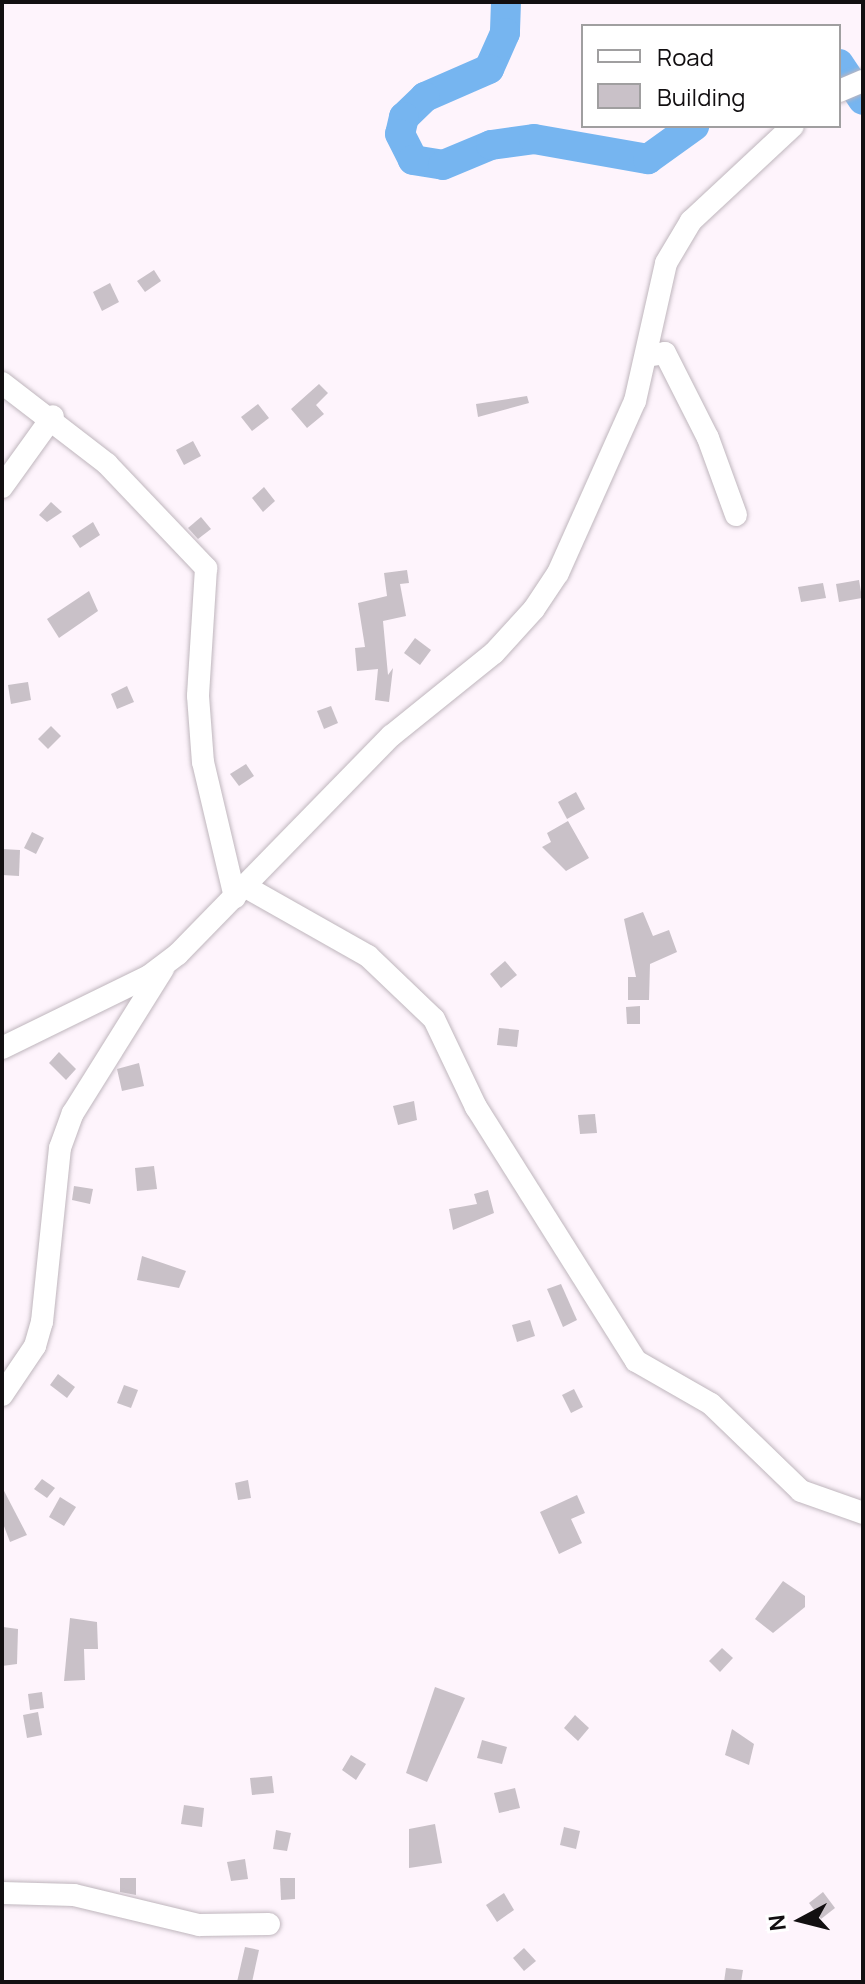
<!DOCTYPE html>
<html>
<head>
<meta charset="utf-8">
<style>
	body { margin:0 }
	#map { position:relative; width:865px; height:1984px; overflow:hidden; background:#fef4fc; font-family:Manrope,sans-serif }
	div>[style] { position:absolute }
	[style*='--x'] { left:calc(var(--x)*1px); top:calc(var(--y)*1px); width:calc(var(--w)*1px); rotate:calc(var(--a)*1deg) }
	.river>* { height:30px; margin:-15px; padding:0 15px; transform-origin:15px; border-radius:15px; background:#76b5f0 }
	.building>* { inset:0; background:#c9c1c8 }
	.roads { filter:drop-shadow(0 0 2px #bfb6bd) drop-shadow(0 0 2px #bfb6bd) }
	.minor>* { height:22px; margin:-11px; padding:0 11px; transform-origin:11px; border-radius:11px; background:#fff }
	span { translate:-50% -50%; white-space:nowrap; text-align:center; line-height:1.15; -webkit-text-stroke:7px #fff; paint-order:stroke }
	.frame { position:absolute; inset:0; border:4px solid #120f11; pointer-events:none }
	.legend { position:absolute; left:581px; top:24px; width:260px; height:104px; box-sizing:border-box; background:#fff; border:2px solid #a09fa0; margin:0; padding:10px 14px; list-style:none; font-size:24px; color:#120f11 }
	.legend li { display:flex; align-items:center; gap:16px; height:40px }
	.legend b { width:40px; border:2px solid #a09fa0 }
	.north { position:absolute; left:761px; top:1880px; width:80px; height:80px; -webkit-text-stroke:6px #fff; paint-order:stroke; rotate:263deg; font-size:22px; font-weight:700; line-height:32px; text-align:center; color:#120f11 }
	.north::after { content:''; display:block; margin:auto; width:28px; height:36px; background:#120f11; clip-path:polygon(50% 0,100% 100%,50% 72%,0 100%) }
</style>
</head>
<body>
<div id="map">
	<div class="river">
		<div style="--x:506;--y:2;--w:31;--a:92"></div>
		<div style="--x:505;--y:33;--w:39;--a:114"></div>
		<div style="--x:489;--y:69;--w:70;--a:156.4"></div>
		<div style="--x:425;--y:97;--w:29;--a:136"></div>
		<div style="--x:404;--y:117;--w:17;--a:103"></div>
		<div style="--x:400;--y:134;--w:29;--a:63"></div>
		<div style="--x:413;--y:160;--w:30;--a:9"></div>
		<div style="--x:443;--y:165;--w:52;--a:-22.6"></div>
		<div style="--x:491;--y:145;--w:43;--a:-7.9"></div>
		<div style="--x:534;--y:139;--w:116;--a:10"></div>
		<div style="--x:648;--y:159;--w:57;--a:-35.7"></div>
		<div style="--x:839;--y:64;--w:43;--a:56.3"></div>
	</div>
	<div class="building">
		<div style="clip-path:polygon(154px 270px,161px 281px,145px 292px,137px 281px)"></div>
		<div style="clip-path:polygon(110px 283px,119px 302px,102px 311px,93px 292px)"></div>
		<div style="clip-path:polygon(319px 384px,328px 393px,316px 405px,324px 414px,307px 428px,291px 409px)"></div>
		<div style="clip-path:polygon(527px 396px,529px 403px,478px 417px,476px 404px)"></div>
		<div style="clip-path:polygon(258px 404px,269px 418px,252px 431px,241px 417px)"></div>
		<div style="clip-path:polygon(193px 441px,201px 456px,184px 465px,176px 450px)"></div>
		<div style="clip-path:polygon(264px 487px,275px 501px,263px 512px,252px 498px)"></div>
		<div style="clip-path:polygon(51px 502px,62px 512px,47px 522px,39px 515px)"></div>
		<div style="clip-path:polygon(201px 517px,211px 529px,198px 539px,188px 528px)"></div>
		<div style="clip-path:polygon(93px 522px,100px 535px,80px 548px,72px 536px)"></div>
		<div style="clip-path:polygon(407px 570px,409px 583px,400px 584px,406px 616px,383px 621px,388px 675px,393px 668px,389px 702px,375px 700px,378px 669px,357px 671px,355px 648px,365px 647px,358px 603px,387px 596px,384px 573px)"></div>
		<div style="clip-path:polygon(859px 580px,862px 598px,839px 602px,836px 584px)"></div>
		<div style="clip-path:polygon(823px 583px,826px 598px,801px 602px,798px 587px)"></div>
		<div style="clip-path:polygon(89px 591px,98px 611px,59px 638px,47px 619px)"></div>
		<div style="clip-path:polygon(415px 638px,431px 650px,420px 665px,404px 653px)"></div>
		<div style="clip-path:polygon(28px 682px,31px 700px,11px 704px,8px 685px)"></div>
		<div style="clip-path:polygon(127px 686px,134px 702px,117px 709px,111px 694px)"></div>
		<div style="clip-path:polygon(331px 706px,338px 723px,324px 729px,317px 711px)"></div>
		<div style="clip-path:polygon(51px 726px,61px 736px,48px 749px,38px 739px)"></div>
		<div style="clip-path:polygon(246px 764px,254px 776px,239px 786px,230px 774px)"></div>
		<div style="clip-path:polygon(576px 792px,585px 809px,567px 819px,558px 802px)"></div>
		<div style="clip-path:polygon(568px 821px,589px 858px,566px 871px,542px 847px,551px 842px,547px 833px)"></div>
		<div style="clip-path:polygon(32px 832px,44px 838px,36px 854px,24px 848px)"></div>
		<div style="clip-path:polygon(2px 849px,20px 850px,19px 876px,2px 875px)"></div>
		<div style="clip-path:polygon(643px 912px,653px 936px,669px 930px,677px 952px,650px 964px,649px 1000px,628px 1000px,628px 977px,636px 977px,624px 919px)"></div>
		<div style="clip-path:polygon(505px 961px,517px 975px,501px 988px,490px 974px)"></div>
		<div style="clip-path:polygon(640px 1006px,640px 1024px,627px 1024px,626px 1007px)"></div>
		<div style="clip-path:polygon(499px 1028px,519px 1030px,517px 1047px,497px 1045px)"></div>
		<div style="clip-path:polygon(59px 1052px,76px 1069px,66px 1080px,49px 1063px)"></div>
		<div style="clip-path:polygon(139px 1063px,144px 1086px,122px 1091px,117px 1069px)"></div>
		<div style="clip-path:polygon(414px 1101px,417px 1120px,398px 1125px,393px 1106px)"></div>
		<div style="clip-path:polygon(595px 1114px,597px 1133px,580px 1134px,578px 1115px)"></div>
		<div style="clip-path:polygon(154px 1166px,157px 1189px,137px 1191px,135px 1168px)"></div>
		<div style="clip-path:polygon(74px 1186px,93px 1189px,90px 1204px,72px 1200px)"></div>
		<div style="clip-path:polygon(488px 1190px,494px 1213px,453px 1230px,449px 1209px,477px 1204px,474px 1194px)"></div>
		<div style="clip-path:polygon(142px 1256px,186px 1271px,179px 1288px,137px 1280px)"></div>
		<div style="clip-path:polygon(561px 1284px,577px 1320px,563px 1327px,547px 1289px)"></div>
		<div style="clip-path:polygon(530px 1320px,535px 1336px,517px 1342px,512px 1325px)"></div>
		<div style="clip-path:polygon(58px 1374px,75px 1387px,67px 1398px,50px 1385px)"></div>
		<div style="clip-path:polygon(124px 1385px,138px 1390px,131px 1408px,117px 1403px)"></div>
		<div style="clip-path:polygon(574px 1389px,583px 1407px,571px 1413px,562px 1395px)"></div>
		<div style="clip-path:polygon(42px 1479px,55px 1488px,47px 1498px,34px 1489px)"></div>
		<div style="clip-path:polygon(248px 1480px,251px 1498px,238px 1500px,235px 1483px)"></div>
		<div style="clip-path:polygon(2px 1487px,27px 1535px,10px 1542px,2px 1521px)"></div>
		<div style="clip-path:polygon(577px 1495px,585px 1513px,571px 1519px,582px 1543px,559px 1554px,540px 1512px)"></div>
		<div style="clip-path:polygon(60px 1497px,76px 1507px,64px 1526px,49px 1517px)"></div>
		<div style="clip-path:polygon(783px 1581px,805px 1596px,805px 1607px,773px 1633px,755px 1619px)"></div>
		<div style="clip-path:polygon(70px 1618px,97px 1622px,98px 1649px,84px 1649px,85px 1680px,64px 1681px)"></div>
		<div style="clip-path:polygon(3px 1627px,18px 1629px,17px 1664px,2px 1666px)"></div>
		<div style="clip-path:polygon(722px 1648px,733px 1658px,720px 1672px,709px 1661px)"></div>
		<div style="clip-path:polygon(435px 1687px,465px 1698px,427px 1782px,406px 1773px)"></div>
		<div style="clip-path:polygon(42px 1692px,44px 1708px,30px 1710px,28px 1694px)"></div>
		<div style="clip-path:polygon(38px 1712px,42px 1735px,27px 1738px,23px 1715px)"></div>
		<div style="clip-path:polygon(575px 1715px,589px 1728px,578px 1741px,564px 1728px)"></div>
		<div style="clip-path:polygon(732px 1729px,754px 1744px,749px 1765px,725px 1755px)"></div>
		<div style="clip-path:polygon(482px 1740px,507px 1747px,502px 1764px,477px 1758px)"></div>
		<div style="clip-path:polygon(351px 1755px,366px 1764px,356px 1780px,342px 1770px)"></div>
		<div style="clip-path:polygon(272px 1776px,274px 1793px,252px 1795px,250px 1778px)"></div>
		<div style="clip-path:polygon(515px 1788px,520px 1808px,499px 1813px,494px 1793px)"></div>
		<div style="clip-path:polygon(184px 1805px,204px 1808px,202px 1827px,181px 1824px)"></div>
		<div style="clip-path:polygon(435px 1824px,442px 1863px,409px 1868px,409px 1829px)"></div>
		<div style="clip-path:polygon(564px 1827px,580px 1831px,576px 1849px,560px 1845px)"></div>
		<div style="clip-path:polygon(276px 1830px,291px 1833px,287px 1851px,273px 1849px)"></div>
		<div style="clip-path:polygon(245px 1859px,248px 1879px,231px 1881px,227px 1862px)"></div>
		<div style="clip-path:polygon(120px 1878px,136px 1878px,136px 1895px,120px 1892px)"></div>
		<div style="clip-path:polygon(280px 1878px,295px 1878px,295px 1899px,281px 1900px)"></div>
		<div style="clip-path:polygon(823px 1892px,835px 1908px,821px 1919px,809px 1903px)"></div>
		<div style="clip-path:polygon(504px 1893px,514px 1910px,497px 1922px,486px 1905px)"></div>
		<div style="clip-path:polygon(245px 1947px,259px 1950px,252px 1982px,237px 1982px)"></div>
		<div style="clip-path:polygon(524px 1948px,536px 1961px,524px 1971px,513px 1958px)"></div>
		<div style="clip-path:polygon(726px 1968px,743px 1970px,741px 1982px,724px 1982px)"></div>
	</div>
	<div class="roads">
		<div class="minor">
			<div style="--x:839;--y:91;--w:26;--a:-23"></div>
			<div style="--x:646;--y:356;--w:19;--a:-9"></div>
			<div style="--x:665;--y:353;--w:95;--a:63.2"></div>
			<div style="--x:708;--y:438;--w:82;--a:70"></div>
			<div style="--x:2;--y:383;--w:133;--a:37.6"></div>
			<div style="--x:107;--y:464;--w:144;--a:46.4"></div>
			<div style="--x:206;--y:568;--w:128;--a:93.6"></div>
			<div style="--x:198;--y:696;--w:66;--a:85.7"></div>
			<div style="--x:203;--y:762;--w:139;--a:76.7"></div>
			<div style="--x:2;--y:487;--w:87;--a:-54.3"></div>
			<div style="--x:246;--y:887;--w:140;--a:29.5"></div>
			<div style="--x:368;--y:956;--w:91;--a:43.7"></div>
			<div style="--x:434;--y:1019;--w:98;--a:64.5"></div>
			<div style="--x:476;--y:1107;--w:300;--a:57.8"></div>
			<div style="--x:636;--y:1361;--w:86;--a:29.8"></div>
			<div style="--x:711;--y:1404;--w:125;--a:44"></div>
			<div style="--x:801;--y:1491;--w:66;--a:19.5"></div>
			<div style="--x:2;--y:1048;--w:164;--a:-26.1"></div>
			<div style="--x:149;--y:976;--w:36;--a:-37"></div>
			<div style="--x:178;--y:954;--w:305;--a:-45.7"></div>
			<div style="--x:391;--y:736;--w:132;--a:-38.9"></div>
			<div style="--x:494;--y:653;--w:59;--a:-47.7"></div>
			<div style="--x:534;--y:609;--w:43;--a:-56.3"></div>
			<div style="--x:558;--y:573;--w:188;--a:-65.9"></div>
			<div style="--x:635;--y:401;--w:141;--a:-77.3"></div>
			<div style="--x:666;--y:263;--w:49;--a:-59.2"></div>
			<div style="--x:691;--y:221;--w:139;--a:-43"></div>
			<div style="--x:2;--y:1395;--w:59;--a:-56"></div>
			<div style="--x:35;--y:1346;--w:25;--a:-74"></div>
			<div style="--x:42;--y:1322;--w:175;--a:-84.1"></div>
			<div style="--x:60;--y:1148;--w:37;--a:-70"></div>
			<div style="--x:73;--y:1113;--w:170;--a:-58"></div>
			<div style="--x:2;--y:1893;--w:72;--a:1.6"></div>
			<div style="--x:74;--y:1895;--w:129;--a:13.5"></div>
			<div style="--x:199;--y:1925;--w:70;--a:-0.8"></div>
		</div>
	</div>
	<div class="frame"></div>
	<ul class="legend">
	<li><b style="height:10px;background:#fff"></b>Road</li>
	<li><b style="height:22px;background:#c9c1c8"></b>Building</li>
	</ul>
	<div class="north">N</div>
</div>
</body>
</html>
